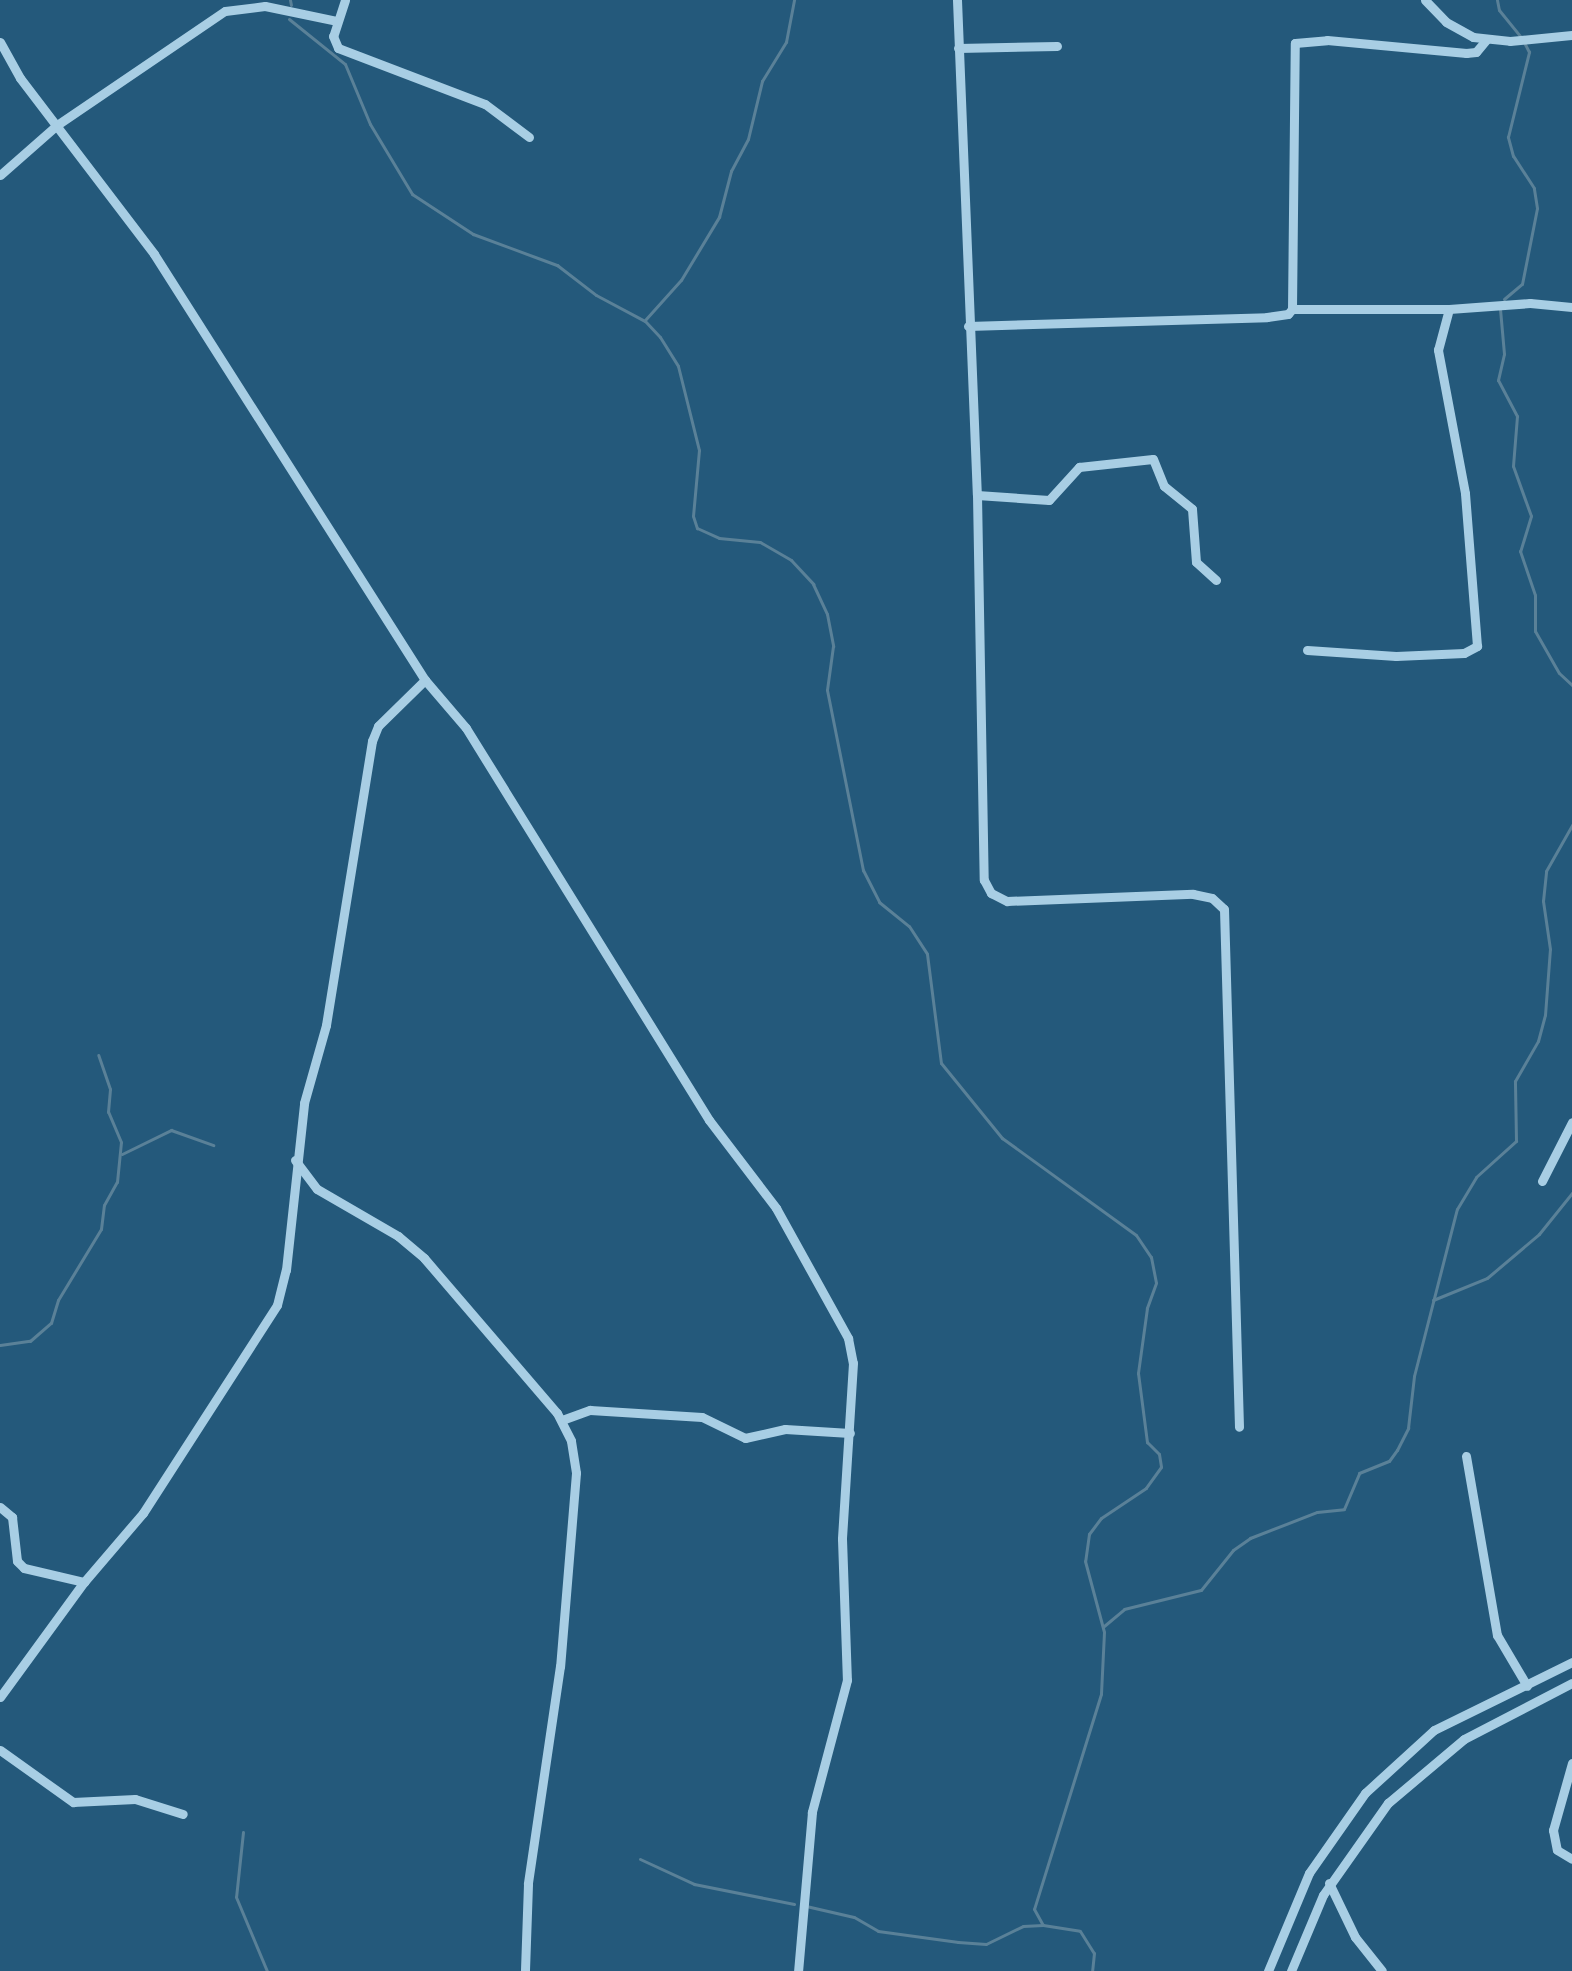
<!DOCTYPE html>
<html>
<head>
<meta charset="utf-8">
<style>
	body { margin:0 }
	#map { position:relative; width:1572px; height:1971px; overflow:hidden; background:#24597b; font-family:"Fira Sans",sans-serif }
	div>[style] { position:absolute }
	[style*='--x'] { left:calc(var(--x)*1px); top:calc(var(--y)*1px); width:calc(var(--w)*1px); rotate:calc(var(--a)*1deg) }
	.stream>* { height:3px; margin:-1.5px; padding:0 1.5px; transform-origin:1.5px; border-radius:1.5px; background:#5a8198 }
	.minor>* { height:9px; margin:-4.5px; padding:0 4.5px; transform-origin:4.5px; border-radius:4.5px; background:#a8cee4 }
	span { translate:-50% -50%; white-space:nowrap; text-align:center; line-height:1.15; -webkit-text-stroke:7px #24597b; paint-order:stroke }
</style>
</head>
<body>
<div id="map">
	<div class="stream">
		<div style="--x:290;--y:0;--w:5;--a:79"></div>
		<div style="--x:1497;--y:0;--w:10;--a:79"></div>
		<div style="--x:1499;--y:10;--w:33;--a:51"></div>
		<div style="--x:289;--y:19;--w:72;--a:38.8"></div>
		<div style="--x:345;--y:64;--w:65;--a:67.4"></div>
		<div style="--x:370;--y:124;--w:82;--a:59"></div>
		<div style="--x:412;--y:194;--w:73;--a:33.3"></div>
		<div style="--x:473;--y:234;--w:90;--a:20.3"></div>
		<div style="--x:557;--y:265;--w:49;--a:37.6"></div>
		<div style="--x:596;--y:295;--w:55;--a:28"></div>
		<div style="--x:645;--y:321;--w:22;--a:47"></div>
		<div style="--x:660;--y:337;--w:34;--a:58"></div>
		<div style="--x:678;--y:366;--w:87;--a:76"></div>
		<div style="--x:699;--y:450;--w:66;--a:95.2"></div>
		<div style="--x:693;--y:516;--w:13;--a:72"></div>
		<div style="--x:697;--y:528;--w:24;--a:24"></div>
		<div style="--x:719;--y:538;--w:41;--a:5.6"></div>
		<div style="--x:760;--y:542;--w:36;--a:30"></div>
		<div style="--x:791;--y:560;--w:33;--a:47"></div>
		<div style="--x:813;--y:584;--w:33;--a:65"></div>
		<div style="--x:827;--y:614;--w:33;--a:79"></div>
		<div style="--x:833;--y:646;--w:44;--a:97.8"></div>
		<div style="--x:827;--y:690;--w:184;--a:78.7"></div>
		<div style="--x:863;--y:870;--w:36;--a:63"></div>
		<div style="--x:879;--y:902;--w:38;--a:39"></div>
		<div style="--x:909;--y:926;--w:33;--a:57"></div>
		<div style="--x:927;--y:954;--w:110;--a:82.7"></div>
		<div style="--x:941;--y:1063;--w:97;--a:50.9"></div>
		<div style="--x:1002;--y:1138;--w:165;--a:35.9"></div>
		<div style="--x:1136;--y:1235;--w:27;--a:56"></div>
		<div style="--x:1151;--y:1257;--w:26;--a:79"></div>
		<div style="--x:1156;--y:1283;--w:27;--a:110"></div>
		<div style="--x:1147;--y:1308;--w:66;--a:97.9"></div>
		<div style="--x:1138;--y:1373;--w:70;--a:82.6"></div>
		<div style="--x:1147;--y:1442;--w:17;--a:45"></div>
		<div style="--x:1159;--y:1454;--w:13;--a:81"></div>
		<div style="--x:1161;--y:1467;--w:26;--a:126"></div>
		<div style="--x:1146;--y:1488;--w:54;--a:146.3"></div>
		<div style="--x:1101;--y:1518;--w:20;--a:127"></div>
		<div style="--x:1089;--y:1534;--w:27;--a:98"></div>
		<div style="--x:1085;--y:1561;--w:73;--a:75"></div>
		<div style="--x:1104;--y:1632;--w:62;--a:92.8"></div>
		<div style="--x:1101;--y:1694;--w:225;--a:107.3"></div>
		<div style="--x:1034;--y:1909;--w:18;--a:61"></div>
		<div style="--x:1043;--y:1925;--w:37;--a:9"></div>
		<div style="--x:1080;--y:1931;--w:26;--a:58"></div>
		<div style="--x:1094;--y:1953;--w:18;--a:96"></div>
		<div style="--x:1504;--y:299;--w:23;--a:-40"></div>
		<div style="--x:1522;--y:284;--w:77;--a:-78.8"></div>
		<div style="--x:1537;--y:208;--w:20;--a:-99"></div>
		<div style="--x:1534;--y:188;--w:38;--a:-123"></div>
		<div style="--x:1513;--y:156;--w:20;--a:-105"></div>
		<div style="--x:1508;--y:137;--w:88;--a:-76.1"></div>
		<div style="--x:1529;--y:52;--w:11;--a:-117"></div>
		<div style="--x:1500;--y:309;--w:45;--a:84.9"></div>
		<div style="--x:1504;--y:354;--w:27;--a:103"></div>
		<div style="--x:1498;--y:380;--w:41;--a:62.2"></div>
		<div style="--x:1517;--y:416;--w:50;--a:94.6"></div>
		<div style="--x:1513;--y:466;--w:53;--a:70.2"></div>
		<div style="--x:1531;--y:516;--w:37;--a:107"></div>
		<div style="--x:1520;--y:551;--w:46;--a:71.2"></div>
		<div style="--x:1535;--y:595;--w:36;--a:90"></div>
		<div style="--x:1535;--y:631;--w:48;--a:60.3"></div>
		<div style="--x:1559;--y:673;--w:18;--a:43"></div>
		<div style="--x:645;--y:320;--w:54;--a:-48"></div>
		<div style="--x:681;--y:280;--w:74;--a:-58.9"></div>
		<div style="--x:719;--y:217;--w:48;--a:-75.4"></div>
		<div style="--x:731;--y:171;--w:36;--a:-62"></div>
		<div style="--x:748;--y:139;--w:60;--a:-76.4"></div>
		<div style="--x:762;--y:81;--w:46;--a:-58.4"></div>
		<div style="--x:786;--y:42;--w:43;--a:-79.2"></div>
		<div style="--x:122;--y:1154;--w:55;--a:-26.1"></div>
		<div style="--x:171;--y:1130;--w:45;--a:19.7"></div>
		<div style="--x:1433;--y:1300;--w:58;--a:-22.2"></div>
		<div style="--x:1487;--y:1278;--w:68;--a:-40.2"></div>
		<div style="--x:1539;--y:1234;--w:53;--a:-51.2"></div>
		<div style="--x:0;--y:1345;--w:30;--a:-8"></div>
		<div style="--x:30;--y:1341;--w:28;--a:-41"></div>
		<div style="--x:51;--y:1323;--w:24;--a:-73"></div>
		<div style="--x:58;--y:1300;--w:83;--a:-58.8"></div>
		<div style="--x:101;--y:1229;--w:24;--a:-83"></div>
		<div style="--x:104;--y:1205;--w:26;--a:-61"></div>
		<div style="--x:117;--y:1182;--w:40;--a:-84.3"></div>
		<div style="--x:121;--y:1142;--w:33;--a:-113"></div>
		<div style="--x:108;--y:1112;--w:23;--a:-85"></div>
		<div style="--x:110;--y:1089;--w:36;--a:-109"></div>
		<div style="--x:1104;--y:1626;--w:26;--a:-40"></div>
		<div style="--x:1124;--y:1609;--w:79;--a:-13.9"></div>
		<div style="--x:1201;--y:1590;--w:51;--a:-51.3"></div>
		<div style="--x:1233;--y:1550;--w:21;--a:-35"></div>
		<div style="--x:1250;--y:1538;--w:72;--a:-21.2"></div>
		<div style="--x:1317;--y:1512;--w:27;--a:-6"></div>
		<div style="--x:1344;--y:1509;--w:39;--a:-67"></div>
		<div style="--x:1359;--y:1473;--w:32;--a:-22"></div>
		<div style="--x:1389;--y:1461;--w:14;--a:-54"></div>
		<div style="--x:1397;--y:1450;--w:25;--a:-63"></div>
		<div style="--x:1408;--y:1428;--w:52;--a:-83.4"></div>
		<div style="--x:1414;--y:1376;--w:172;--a:-75.6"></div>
		<div style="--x:1457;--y:1209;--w:37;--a:-59"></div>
		<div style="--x:1476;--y:1177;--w:54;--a:-42"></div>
		<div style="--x:1516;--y:1141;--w:60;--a:-91"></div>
		<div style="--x:1515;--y:1081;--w:46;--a:-60.1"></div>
		<div style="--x:1538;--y:1041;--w:27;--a:-75"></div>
		<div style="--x:1545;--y:1015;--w:66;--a:-85.7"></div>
		<div style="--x:1550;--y:949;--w:49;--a:-98.3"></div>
		<div style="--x:1543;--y:901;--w:30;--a:-84"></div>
		<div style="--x:1546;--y:871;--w:53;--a:-60.5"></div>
		<div style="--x:243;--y:1832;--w:65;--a:96.1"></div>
		<div style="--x:236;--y:1897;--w:80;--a:67.3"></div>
		<div style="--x:640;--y:1859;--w:60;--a:24.8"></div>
		<div style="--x:694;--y:1884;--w:102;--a:11.3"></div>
		<div style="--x:806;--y:1906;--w:49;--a:12.9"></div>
		<div style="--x:854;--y:1917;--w:28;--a:30"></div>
		<div style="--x:878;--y:1931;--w:81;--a:7.8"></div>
		<div style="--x:958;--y:1942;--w:28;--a:4"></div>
		<div style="--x:986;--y:1944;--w:41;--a:-25.9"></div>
		<div style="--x:1023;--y:1926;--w:20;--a:-3"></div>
	</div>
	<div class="minor">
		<div style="--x:345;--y:0;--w:38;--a:108"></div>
		<div style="--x:333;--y:36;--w:13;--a:67"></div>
		<div style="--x:338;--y:48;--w:157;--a:20.9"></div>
		<div style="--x:485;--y:104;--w:55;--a:36.9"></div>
		<div style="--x:957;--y:0;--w:495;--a:87.7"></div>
		<div style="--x:977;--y:495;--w:385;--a:89"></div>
		<div style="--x:984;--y:880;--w:15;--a:62"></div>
		<div style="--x:991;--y:893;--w:18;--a:27"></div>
		<div style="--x:1007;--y:901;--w:186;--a:-2.2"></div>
		<div style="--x:1193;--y:894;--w:19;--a:12"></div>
		<div style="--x:1212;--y:898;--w:16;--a:43"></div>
		<div style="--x:1224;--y:909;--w:518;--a:88.34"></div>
		<div style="--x:1425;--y:0;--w:30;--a:46"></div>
		<div style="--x:1446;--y:22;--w:31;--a:29"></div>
		<div style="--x:1473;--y:37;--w:37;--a:6"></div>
		<div style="--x:1510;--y:41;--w:62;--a:-5.5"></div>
		<div style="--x:0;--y:42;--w:41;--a:60.9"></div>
		<div style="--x:20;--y:78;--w:221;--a:52.7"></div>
		<div style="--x:154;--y:254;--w:505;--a:57.54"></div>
		<div style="--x:425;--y:680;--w:63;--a:49.5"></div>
		<div style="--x:466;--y:728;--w:461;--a:58.2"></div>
		<div style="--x:709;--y:1120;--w:111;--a:52.7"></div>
		<div style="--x:776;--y:1208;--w:149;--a:61"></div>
		<div style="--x:848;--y:1338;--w:25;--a:79"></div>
		<div style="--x:853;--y:1363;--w:176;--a:93.6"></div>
		<div style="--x:842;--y:1539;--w:141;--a:88"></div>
		<div style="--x:847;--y:1680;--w:137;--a:104.9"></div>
		<div style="--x:812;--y:1812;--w:160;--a:95"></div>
		<div style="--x:958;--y:48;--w:99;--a:-1.2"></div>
		<div style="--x:0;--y:175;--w:76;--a:-41.3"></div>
		<div style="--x:57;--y:125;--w:203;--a:-34.2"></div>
		<div style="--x:225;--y:11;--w:40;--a:-7.1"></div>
		<div style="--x:265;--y:6;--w:74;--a:11.8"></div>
		<div style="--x:1292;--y:309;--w:266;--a:-89.4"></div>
		<div style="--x:1295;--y:43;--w:32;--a:-5"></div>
		<div style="--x:1327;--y:40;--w:140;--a:5.3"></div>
		<div style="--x:1466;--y:53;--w:10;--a:-6"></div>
		<div style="--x:1476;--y:52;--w:17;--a:-50"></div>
		<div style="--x:968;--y:326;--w:299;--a:-1.7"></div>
		<div style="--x:1267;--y:317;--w:21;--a:-8"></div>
		<div style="--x:1288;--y:314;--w:6;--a:-51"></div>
		<div style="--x:1292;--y:309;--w:157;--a:0"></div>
		<div style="--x:1449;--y:309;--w:81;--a:-4.2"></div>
		<div style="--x:1530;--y:303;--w:42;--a:5.4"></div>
		<div style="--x:977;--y:495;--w:72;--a:4"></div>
		<div style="--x:1049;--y:500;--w:45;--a:-47.7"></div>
		<div style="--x:1079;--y:467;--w:74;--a:-6.2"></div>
		<div style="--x:1153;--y:459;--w:29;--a:68"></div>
		<div style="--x:1164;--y:486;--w:36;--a:39"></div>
		<div style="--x:1192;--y:509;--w:53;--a:85.7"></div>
		<div style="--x:1196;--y:562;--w:27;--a:42"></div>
		<div style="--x:1307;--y:650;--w:89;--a:3.9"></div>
		<div style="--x:1396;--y:656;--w:68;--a:-2.5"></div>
		<div style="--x:1464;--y:653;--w:15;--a:-28"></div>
		<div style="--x:1477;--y:646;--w:153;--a:-94.5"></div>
		<div style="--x:1465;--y:493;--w:146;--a:-100.7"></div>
		<div style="--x:1438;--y:350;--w:42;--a:-75"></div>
		<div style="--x:295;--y:1160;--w:36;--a:53"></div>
		<div style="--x:317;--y:1189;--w:94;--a:30.1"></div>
		<div style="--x:398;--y:1236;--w:34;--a:40"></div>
		<div style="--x:424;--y:1258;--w:204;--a:49.4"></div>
		<div style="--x:557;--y:1413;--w:31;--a:63"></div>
		<div style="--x:571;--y:1441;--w:32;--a:81"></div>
		<div style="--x:576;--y:1473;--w:194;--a:94.7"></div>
		<div style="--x:560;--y:1666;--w:220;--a:98.4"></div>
		<div style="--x:528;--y:1884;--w:87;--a:92"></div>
		<div style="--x:1542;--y:1181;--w:66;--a:-63"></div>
		<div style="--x:562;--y:1420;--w:30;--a:-20"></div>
		<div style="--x:590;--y:1410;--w:112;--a:3.6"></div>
		<div style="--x:702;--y:1417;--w:48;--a:26"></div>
		<div style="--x:745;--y:1438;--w:41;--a:-12.7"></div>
		<div style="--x:785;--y:1429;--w:65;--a:3.5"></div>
		<div style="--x:1466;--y:1456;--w:182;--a:80.2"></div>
		<div style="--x:1497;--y:1635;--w:59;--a:59.5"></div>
		<div style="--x:0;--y:1507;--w:16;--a:40"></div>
		<div style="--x:12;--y:1517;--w:44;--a:83.5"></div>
		<div style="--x:17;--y:1561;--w:10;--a:45"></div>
		<div style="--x:24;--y:1568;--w:62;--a:13.1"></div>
		<div style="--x:0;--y:1697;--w:142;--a:-53.9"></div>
		<div style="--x:84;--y:1582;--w:91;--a:-49.5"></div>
		<div style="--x:143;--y:1513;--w:247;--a:-57.2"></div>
		<div style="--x:277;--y:1305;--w:36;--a:-76"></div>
		<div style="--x:286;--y:1270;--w:168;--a:-83.8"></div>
		<div style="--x:304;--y:1103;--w:81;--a:-74.2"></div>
		<div style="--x:326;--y:1025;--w:288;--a:-80.8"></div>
		<div style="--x:372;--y:741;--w:16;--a:-68"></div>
		<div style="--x:378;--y:726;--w:66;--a:-44.4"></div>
		<div style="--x:0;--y:1750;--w:90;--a:35.5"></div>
		<div style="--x:73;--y:1802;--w:62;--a:-2.8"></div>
		<div style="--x:135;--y:1799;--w:50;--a:17.4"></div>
		<div style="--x:1572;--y:1763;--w:70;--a:105.8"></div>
		<div style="--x:1553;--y:1830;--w:20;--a:79"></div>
		<div style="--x:1557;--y:1850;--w:17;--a:31"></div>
		<div style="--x:1329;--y:1883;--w:60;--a:64.3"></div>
		<div style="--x:1355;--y:1937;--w:43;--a:51.5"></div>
		<div style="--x:1268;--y:1971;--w:106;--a:-67.3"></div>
		<div style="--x:1309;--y:1873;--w:98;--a:-55"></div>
		<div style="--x:1365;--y:1793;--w:93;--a:-42.4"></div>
		<div style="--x:1434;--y:1730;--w:154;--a:-26.2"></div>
		<div style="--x:1291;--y:1971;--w:82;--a:-67.2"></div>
		<div style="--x:1323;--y:1895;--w:113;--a:-54.8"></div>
		<div style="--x:1388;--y:1803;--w:99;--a:-40.1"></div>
		<div style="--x:1464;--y:1739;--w:122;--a:-27.4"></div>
	</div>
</div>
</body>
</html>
